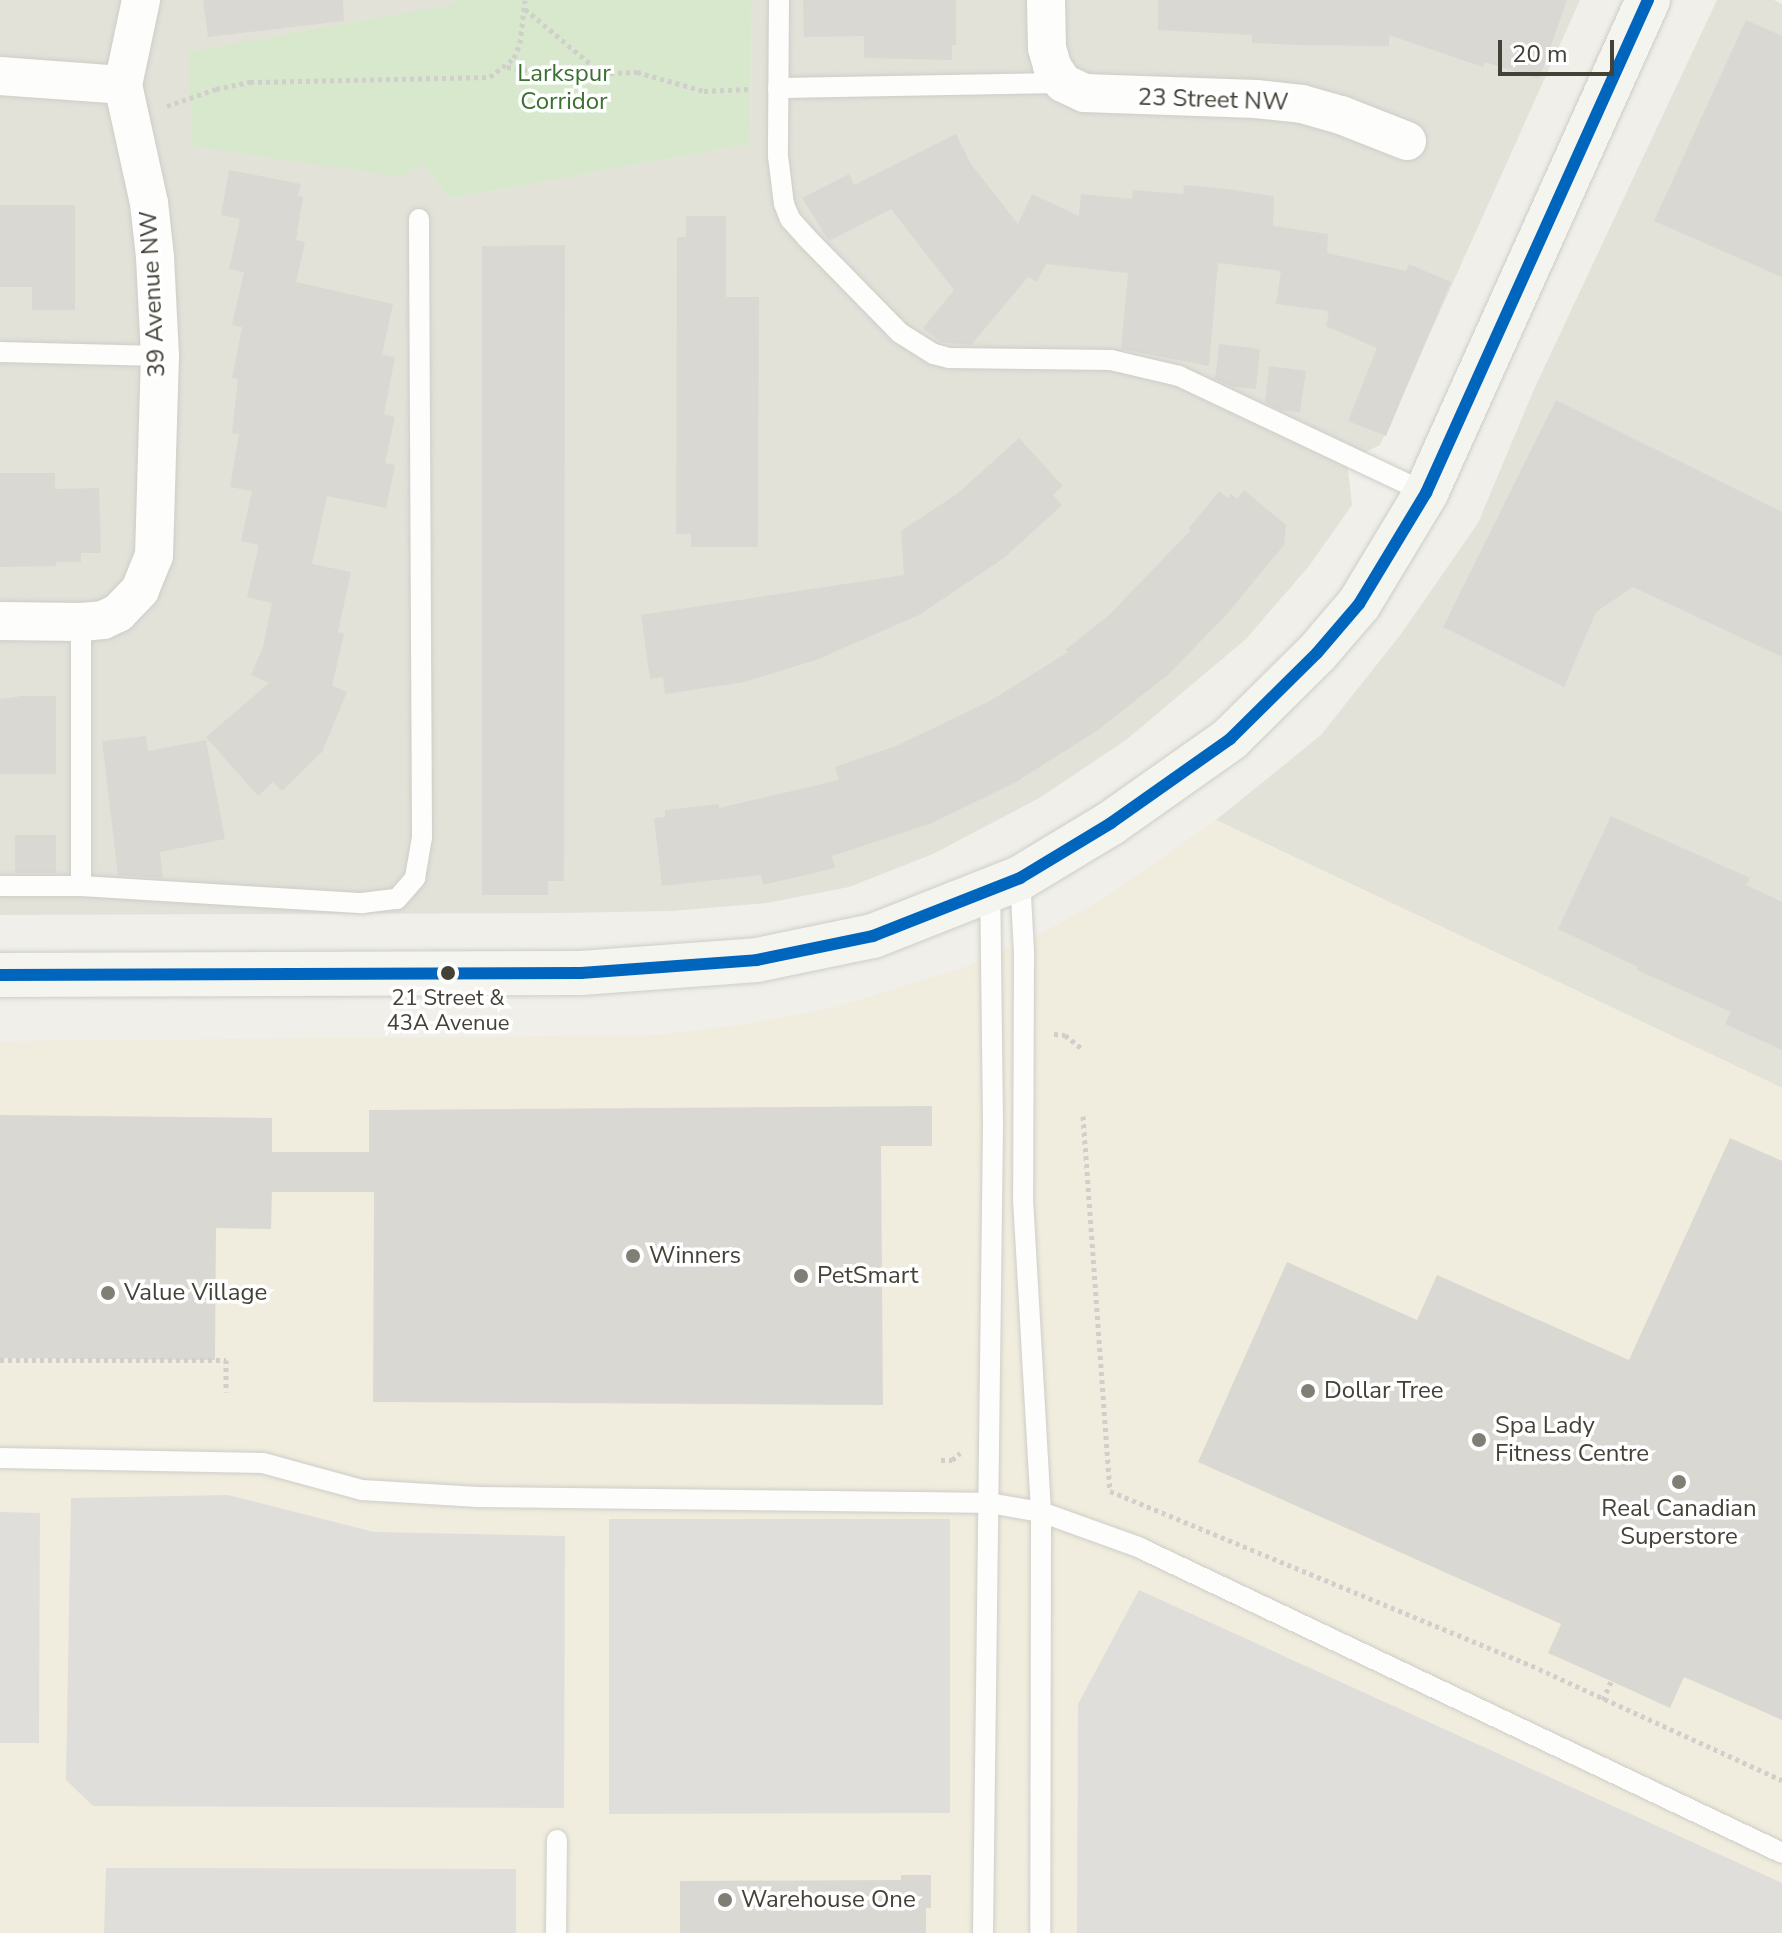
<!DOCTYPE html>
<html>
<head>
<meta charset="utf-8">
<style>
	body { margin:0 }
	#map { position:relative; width:1782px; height:1933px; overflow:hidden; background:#f0efea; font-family:"Nunito Sans",sans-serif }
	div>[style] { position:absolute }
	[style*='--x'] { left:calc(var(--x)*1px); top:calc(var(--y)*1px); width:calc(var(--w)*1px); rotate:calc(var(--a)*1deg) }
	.residential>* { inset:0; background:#e3e2d9 }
	.commercial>* { inset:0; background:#f1edde }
	.green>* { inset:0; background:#d8e8cd }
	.parking>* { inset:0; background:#dfdeda }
	.building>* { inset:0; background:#d9d8d3 }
	.path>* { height:5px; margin-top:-2.5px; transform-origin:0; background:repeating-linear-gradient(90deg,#d0cfcb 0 4px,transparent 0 8px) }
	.roads { filter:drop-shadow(0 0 2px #cecdc8) drop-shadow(0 0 2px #cecdc8) }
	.lane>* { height:20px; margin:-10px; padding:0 10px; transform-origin:10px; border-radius:10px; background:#fdfdfc }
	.street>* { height:38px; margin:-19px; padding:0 19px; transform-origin:19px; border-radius:19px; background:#fdfdfc }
	.secondary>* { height:44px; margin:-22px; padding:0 22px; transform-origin:22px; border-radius:22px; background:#f5f5f0 }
	.bus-1>* { height:12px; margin:-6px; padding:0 6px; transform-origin:6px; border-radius:6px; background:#0065bd }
	.dots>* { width:22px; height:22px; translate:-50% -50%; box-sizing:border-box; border:4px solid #fff; border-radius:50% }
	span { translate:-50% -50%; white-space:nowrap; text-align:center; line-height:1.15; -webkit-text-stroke:7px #fff; paint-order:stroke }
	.bus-label { font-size:22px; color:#444237 }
	.park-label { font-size:24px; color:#3b7031 }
	.street-label { font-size:24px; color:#444237 }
	.poi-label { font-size:24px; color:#444237 }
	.left { translate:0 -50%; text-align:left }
	.scale { position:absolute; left:1498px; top:40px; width:116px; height:36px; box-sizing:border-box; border:4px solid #444237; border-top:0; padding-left:10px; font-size:24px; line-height:28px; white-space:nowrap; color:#444237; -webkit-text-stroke:6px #fff; paint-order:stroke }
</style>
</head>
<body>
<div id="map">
	<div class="residential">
		<div style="clip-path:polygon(0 0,453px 0,423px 164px,449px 199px,750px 144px,751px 0,1580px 0,1380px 445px,1347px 461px,1352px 505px,1309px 566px,1246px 639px,1126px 740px,1041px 797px,933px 854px,849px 887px,767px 903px,672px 911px,560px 913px,0 915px)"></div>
		<div style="clip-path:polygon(1717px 0,1774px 0,1782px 4px,1782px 1088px,1216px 820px,1321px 735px,1401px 634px,1478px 523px,1535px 387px)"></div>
	</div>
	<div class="commercial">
		<div style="clip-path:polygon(1216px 820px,1782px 1088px,1782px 1933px,0 1933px,0 1041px,656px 1035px,747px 1024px,836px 1007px,965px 967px,1055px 926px,1099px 901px)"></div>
	</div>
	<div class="green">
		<div style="clip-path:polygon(453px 0,751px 0,750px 144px,449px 199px,423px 164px,401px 177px,192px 146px,188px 52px,452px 4px)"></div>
	</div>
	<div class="parking">
		<div style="clip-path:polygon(228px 1495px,374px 1532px,565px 1536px,564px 1808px,93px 1806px,66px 1780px,71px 1498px)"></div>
		<div style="clip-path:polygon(0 1512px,40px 1513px,39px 1743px,0 1743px)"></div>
		<div style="clip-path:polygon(609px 1519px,950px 1519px,950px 1813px,609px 1814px)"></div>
		<div style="clip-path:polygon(1139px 1590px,1782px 1883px,1782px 1933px,1077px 1933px,1078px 1704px)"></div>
		<div style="clip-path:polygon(106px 1868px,516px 1869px,516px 1933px,104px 1933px)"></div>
	</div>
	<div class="building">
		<div style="clip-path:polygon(203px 0,343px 0,344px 21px,208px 37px)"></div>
		<div style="clip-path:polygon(803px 0,956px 0,956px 45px,952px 45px,952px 60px,864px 58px,864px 36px,804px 37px)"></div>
		<div style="clip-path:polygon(1158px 0,1567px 0,1539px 79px,1485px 62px,1483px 67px,1389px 35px,1389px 46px,1298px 45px,1252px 43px,1252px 35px,1158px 30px)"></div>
		<div style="clip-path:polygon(1746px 20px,1782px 36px,1782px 277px,1654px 221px)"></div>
		<div style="clip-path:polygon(956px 134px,971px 164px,1018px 224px,1032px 194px,1079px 216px,1081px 194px,1132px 199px,1133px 190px,1183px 194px,1184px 185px,1226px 189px,1274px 196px,1273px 226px,1328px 234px,1327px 253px,1406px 271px,1409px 264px,1451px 282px,1386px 436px,1348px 421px,1377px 348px,1326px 326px,1329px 311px,1276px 304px,1281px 271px,1218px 263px,1209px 366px,1121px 349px,1128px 273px,1046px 264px,1037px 282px,1028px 277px,971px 345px,941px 342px,923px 328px,954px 290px,891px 209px,829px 241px,802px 198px,849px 174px,854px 185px)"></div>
		<div style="clip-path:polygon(229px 170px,301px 184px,298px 196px,303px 197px,296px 240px,305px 242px,296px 282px,393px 304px,382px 355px,395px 357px,384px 414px,395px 417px,385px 463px,395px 465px,386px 508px,327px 496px,312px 564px,351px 572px,338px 632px,344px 634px,332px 686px,347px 692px,322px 752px,282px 791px,273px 782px,258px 796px,206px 737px,269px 683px,251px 675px,263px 647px,272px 603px,247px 597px,259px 545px,241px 541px,252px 491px,230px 487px,239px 434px,232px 433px,238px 379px,232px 378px,242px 327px,232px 325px,244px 272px,229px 269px,240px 219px,221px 215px)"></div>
		<div style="clip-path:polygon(0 205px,75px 205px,75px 310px,32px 310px,32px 287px,0 287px)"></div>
		<div style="clip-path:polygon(686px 216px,726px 216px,726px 297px,759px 297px,758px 547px,691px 547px,691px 534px,676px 534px,677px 237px,686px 237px)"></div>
		<div style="clip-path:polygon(565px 245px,564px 881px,548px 881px,548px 895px,482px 895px,482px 246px)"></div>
		<div style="clip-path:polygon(1219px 344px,1260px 349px,1256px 389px,1233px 387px,1215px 379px)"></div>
		<div style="clip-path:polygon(1269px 366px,1306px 371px,1300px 412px,1280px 410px,1265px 402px)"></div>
		<div style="clip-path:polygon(1556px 400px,1782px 512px,1782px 657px,1633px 587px,1596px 612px,1564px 687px,1443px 627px)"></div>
		<div style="clip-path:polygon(1019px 438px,1063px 486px,1053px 495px,1062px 505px,1004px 558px,919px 615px,816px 660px,744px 682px,665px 694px,663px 677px,650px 679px,641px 615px,904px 575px,901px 531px,957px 494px)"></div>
		<div style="clip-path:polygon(0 473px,55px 473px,55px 489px,99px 488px,101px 553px,81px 553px,81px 562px,56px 562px,56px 566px,0 567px)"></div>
		<div style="clip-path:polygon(1244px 490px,1286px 525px,1284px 545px,1227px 614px,1169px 674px,1098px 730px,1016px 782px,932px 823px,832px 856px,835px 868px,763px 885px,761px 875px,662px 886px,654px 818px,665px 817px,665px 810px,719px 804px,719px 808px,839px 780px,835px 767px,896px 746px,990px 701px,1068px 652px,1065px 650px,1108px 616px,1191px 530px,1189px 528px,1219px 491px,1228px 498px,1231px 494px,1237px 499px)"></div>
		<div style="clip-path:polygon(22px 696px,56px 696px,56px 774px,0 774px,0 699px)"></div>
		<div style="clip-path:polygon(146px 736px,148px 751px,206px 740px,225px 839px,160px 852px,163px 878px,118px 875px,102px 741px)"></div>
		<div style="clip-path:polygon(1611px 816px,1750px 878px,1746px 885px,1782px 902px,1782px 1050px,1725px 1024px,1731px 1012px,1637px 970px,1638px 967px,1558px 929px)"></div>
		<div style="clip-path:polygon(15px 835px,56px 835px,56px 873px,15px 873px)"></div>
		<div style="clip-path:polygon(932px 1106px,932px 1146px,881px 1146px,883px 1405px,373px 1402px,374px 1192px,272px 1192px,271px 1229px,216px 1228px,215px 1360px,0 1358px,0 1115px,272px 1118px,272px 1152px,369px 1152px,369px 1110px)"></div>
		<div style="clip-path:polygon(1730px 1138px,1782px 1161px,1782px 1720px,1684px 1677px,1670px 1708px,1611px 1681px,1548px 1653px,1561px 1624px,1198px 1462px,1287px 1262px,1417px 1320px,1437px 1275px,1629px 1360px)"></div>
		<div style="clip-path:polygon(901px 1875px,931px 1875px,931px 1908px,926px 1908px,926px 1933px,680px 1933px,680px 1881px,901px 1880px)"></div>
	</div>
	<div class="path">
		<div style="--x:525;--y:9;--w:97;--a:40"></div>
		<div style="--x:507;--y:67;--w:48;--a:9.7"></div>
		<div style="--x:554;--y:75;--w:83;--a:-2.1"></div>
		<div style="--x:637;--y:72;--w:70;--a:15.8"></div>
		<div style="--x:704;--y:91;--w:45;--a:-2.5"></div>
		<div style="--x:167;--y:106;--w:52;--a:-19.1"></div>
		<div style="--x:216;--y:89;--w:35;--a:-12"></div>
		<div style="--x:250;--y:82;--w:240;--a:-1.2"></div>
		<div style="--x:490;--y:77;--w:31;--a:-38"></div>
		<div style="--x:514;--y:58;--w:16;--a:-68"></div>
		<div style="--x:520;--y:43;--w:43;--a:-83.4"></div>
		<div style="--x:1054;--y:1034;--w:11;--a:5"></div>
		<div style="--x:1065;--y:1035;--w:21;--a:39"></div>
		<div style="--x:1083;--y:1116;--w:376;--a:85.9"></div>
		<div style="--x:1110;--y:1491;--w:464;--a:22.5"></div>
		<div style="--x:1539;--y:1669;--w:267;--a:24.6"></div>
		<div style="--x:0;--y:1360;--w:226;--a:0"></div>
		<div style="--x:226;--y:1360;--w:32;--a:90"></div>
		<div style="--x:941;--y:1460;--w:11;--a:0"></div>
		<div style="--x:952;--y:1460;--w:11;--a:-41"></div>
		<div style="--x:1603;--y:1700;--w:21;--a:-67"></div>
	</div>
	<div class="roads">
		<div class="lane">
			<div style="--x:779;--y:0;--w:156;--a:90.4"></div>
			<div style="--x:778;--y:156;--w:48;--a:82.9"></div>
			<div style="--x:784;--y:204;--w:16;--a:68"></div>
			<div style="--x:790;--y:219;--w:24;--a:48"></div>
			<div style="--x:806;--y:237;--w:134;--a:45.6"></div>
			<div style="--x:900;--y:333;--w:40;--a:32"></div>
			<div style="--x:934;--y:354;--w:16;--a:15"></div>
			<div style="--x:949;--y:358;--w:162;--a:0.7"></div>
			<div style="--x:1111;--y:360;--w:70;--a:13.2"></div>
			<div style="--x:1179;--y:376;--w:273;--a:25.3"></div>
			<div style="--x:778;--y:88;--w:285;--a:-1"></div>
			<div style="--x:0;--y:352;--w:160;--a:1.4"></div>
			<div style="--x:81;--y:622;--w:264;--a:90"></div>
			<div style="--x:1020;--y:878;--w:73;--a:86.9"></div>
			<div style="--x:1024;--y:951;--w:248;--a:90.2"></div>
			<div style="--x:1023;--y:1199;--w:314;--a:86.7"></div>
			<div style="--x:1041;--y:1512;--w:421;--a:90.1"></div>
			<div style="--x:0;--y:886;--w:81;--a:0"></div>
			<div style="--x:81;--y:886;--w:282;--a:3.5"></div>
			<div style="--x:362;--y:903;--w:35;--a:-7"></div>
			<div style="--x:397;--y:899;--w:28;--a:-49"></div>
			<div style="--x:415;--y:878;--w:42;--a:-80.3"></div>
			<div style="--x:422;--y:837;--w:618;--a:-90.28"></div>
			<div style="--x:0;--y:1458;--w:263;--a:1.1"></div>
			<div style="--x:263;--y:1463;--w:103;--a:15.3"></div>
			<div style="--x:362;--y:1490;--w:116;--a:3.5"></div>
			<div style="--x:478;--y:1497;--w:511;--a:0.67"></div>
			<div style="--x:989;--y:1503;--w:53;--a:9.8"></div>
			<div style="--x:1041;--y:1512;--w:103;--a:19.8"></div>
			<div style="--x:1138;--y:1547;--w:713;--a:25.41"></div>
			<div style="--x:556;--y:1933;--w:93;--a:-89.4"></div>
			<div style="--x:983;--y:1933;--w:812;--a:-89.29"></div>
			<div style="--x:993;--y:1121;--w:231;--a:-90.7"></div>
		</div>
		<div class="street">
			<div style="--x:1046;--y:0;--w:48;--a:88.8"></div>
			<div style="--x:1047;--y:48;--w:19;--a:74"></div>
			<div style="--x:1052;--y:66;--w:20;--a:57"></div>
			<div style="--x:1063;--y:83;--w:23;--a:25"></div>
			<div style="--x:1084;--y:93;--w:172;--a:2"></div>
			<div style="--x:1256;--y:99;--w:46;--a:6.2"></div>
			<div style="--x:1302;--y:104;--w:41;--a:15.8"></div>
			<div style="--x:1341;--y:115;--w:71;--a:21.5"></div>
			<div style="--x:0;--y:76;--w:123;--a:4.2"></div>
			<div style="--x:0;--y:621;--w:81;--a:0.7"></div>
			<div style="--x:81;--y:622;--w:22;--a:-5"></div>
			<div style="--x:103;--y:620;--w:17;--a:-25"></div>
			<div style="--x:118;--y:613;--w:32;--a:-46"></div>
			<div style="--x:140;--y:590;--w:37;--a:-68"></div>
			<div style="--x:154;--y:556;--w:200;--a:-88.3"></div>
			<div style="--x:160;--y:356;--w:99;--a:-92.9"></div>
			<div style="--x:155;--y:257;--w:54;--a:-96.3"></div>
			<div style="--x:149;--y:203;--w:121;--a:-102.4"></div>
			<div style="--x:123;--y:85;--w:87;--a:-78"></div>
		</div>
		<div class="secondary">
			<div style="--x:0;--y:975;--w:581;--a:-0.2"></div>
			<div style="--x:581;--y:973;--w:176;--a:-4.2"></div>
			<div style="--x:757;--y:960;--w:118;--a:-11.7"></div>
			<div style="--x:873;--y:936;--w:158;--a:-21.5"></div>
			<div style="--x:1020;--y:878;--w:106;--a:-31.1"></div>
			<div style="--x:1111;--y:823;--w:146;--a:-35.2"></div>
			<div style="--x:1230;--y:739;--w:122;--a:-44.7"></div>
			<div style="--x:1317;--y:653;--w:65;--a:-49.4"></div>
			<div style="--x:1359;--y:604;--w:130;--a:-58.9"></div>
			<div style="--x:1426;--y:493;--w:541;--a:-65.76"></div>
		</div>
	</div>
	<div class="bus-1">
		<div style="--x:0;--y:975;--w:581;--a:-0.2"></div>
		<div style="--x:581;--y:973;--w:176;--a:-4.2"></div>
		<div style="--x:757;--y:960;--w:118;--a:-11.7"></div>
		<div style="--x:873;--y:936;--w:158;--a:-21.5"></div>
		<div style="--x:1020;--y:878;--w:106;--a:-31.1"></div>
		<div style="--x:1111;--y:823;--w:146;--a:-35.2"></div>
		<div style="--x:1230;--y:739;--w:122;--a:-44.7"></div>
		<div style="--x:1317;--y:653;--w:65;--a:-49.4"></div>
		<div style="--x:1359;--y:604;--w:130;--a:-58.9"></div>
		<div style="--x:1426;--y:493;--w:541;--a:-65.76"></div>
	</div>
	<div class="dots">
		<div style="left:448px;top:973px;background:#444237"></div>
		<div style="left:633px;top:1256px;background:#807f76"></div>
		<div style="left:801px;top:1276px;background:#807f76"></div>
		<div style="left:108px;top:1293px;background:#807f76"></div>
		<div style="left:1308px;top:1391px;background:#807f76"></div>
		<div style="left:1479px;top:1440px;background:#807f76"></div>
		<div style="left:1679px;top:1482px;background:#807f76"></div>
		<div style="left:725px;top:1900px;background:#807f76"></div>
	</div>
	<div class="bus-label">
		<span style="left:448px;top:1011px">21 Street &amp;<br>43A Avenue</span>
	</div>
	<div class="park-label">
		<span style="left:564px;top:88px">Larkspur<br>Corridor</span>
	</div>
	<div class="street-label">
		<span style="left:1213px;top:100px;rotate:2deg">23 Street NW</span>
		<span style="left:153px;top:294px;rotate:-93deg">39 Avenue NW</span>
	</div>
	<div class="poi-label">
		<span class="left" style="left:649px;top:1256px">Winners</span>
		<span class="left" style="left:817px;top:1276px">PetSmart</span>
		<span class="left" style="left:124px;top:1293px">Value Village</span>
		<span class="left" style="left:1324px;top:1391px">Dollar Tree</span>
		<span class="left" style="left:1495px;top:1440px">Spa Lady<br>Fitness Centre</span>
		<span style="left:1679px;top:1523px">Real Canadian<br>Superstore</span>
		<span class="left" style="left:741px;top:1900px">Warehouse One</span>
	</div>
	<div class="scale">20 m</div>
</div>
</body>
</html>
